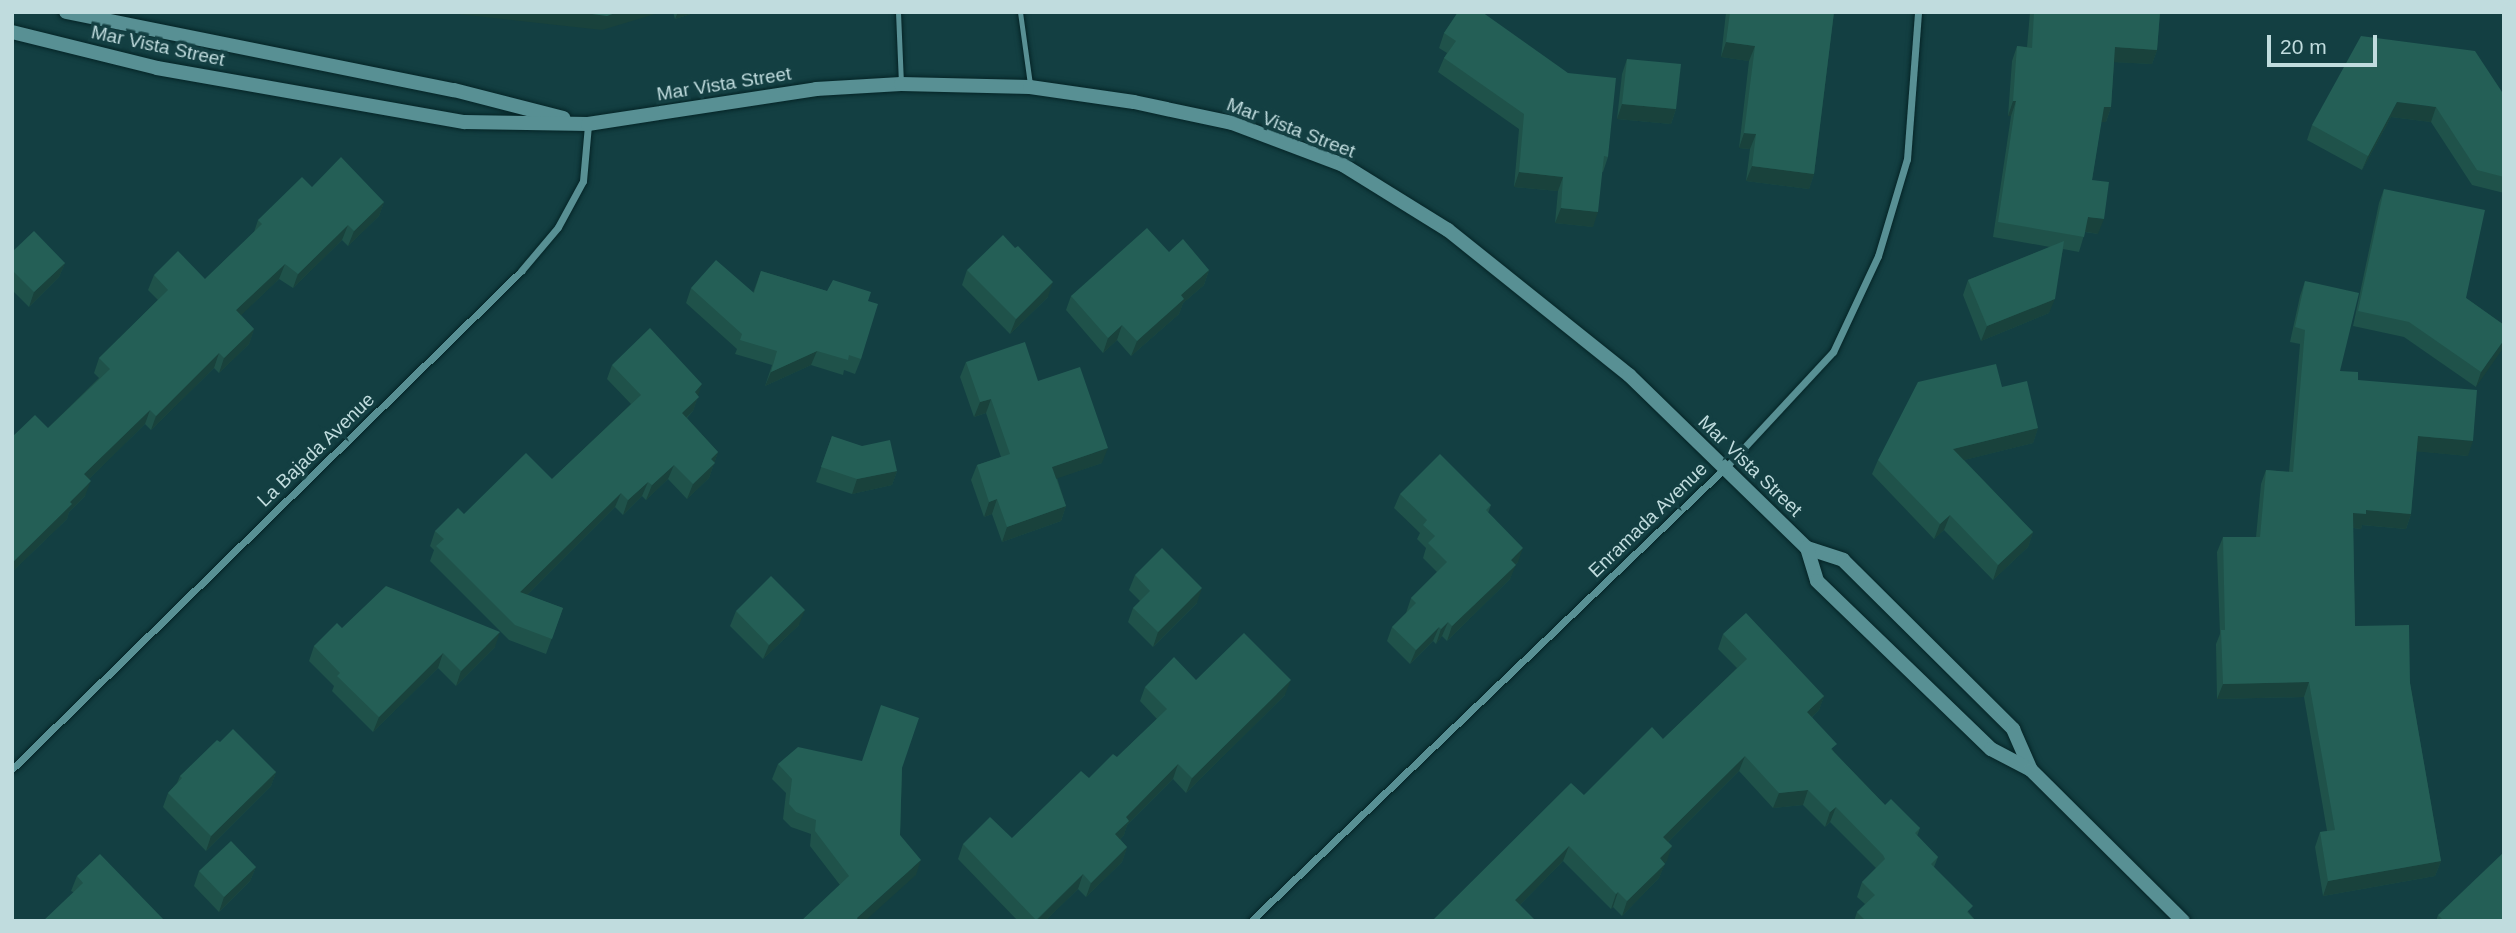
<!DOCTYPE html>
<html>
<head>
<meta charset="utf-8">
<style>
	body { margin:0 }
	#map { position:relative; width:2516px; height:933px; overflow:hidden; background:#133f42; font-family:Helvetica,sans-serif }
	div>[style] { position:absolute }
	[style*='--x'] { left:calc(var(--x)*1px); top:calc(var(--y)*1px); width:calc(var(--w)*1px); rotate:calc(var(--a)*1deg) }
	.roads { filter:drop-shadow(0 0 2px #052426) drop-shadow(0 0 2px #052426) }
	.lane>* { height:5px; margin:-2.5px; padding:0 2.5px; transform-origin:2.5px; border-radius:2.5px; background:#589094 }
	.street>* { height:7px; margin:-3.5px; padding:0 3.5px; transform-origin:3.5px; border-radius:3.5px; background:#589094 }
	.secondary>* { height:14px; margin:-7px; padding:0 7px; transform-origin:7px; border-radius:7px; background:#589094 }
	.wall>* { inset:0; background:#1f524a }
	.shaded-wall>* { inset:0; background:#19423c }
	.building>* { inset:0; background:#245f56 }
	span { translate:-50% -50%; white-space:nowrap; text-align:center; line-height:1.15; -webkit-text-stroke:7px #133f42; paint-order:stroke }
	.street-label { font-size:19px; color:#c0dcde }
	.frame { position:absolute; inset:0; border:14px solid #c0dcde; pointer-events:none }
	.scale { position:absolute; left:2267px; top:35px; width:110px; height:32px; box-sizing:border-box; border:4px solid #c0dcde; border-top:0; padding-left:9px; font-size:21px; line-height:24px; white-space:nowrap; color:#c0dcde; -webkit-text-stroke:5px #133f42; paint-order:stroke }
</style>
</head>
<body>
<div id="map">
	<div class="roads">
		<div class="lane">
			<div style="--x:898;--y:12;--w:71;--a:87.6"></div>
			<div style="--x:1020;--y:12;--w:73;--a:82.1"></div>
		</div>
		<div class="street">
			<div style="--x:12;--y:769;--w:712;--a:-44.37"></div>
			<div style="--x:521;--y:271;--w:57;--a:-49.9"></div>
			<div style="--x:558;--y:227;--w:52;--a:-61.5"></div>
			<div style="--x:583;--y:181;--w:56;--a:-84.9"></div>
			<div style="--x:1251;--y:921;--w:657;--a:-43.71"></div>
			<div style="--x:1726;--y:467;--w:157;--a:-47.1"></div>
			<div style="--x:1833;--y:352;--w:106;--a:-64.9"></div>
			<div style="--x:1878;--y:256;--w:101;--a:-73.4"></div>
			<div style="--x:1907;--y:159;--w:147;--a:-85.7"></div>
		</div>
		<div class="secondary">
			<div style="--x:66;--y:12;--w:396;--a:11.4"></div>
			<div style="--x:454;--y:90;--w:113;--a:14.4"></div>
			<div style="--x:12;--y:32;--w:149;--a:13.9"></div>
			<div style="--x:157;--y:68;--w:312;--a:10"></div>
			<div style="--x:464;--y:122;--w:124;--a:0.9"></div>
			<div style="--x:588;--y:124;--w:231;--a:-8.7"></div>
			<div style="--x:816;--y:89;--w:85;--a:-3.4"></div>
			<div style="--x:901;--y:84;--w:129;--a:1.3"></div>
			<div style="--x:1030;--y:87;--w:105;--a:8.2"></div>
			<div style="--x:1134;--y:102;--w:100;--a:12.1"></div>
			<div style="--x:1232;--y:123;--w:119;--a:20.7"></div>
			<div style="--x:1343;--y:165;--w:123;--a:31.8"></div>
			<div style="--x:1448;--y:230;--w:232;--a:38.7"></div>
			<div style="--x:1629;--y:375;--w:248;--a:44.2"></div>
			<div style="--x:1807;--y:548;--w:38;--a:18"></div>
			<div style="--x:1843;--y:560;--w:240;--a:44.8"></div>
			<div style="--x:2013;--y:729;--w:45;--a:66.3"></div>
			<div style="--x:1807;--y:548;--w:34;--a:73"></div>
			<div style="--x:1817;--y:581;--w:242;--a:44"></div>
			<div style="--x:1991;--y:749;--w:45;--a:27.7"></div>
			<div style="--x:2031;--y:770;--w:214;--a:44.8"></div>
		</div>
	</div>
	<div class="wall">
		<div style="clip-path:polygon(673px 12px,697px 12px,675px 19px)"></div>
		<div style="clip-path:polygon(1458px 12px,1608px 157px,1603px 172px,1602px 172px,1593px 227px,1555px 223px,1558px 191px,1514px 187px,1519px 129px,1438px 72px,1444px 58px,1447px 53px,1439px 48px,1444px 33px)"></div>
		<div style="clip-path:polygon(1726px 12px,1834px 12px,1814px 174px,1809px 189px,1746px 181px,1750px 149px,1739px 148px,1749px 61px,1721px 57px)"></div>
		<div style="clip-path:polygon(2030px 12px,2160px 12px,2157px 50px,2152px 64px,2114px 62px,2111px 107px,2106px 122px,2101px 122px,2092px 180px,2098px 234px,2085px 232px,2079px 252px,2063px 249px,2049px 313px,1981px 341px,1963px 295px,1968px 280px,2050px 247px,1993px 237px,2011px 116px,2008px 116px,2012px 61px,2017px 46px,2027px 47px)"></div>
		<div style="clip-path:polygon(1627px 59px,1676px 109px,1671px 124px,1617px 119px,1622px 74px)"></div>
		<div style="clip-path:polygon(2504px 95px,2504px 193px,2472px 185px,2431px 122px,2391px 117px,2362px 170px,2307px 140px,2312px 125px)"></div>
		<div style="clip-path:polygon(312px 187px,384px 202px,379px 216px,348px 246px,342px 240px,293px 288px,279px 279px,241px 315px,254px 329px,249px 344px,219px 373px,214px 368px,151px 430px,145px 424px,89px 479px,85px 496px,69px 512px,67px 519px,12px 572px,12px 437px,48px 428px,99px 378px,94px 373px,99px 358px,158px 300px,148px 290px,154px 275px,205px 279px,254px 232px,258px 220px)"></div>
		<div style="clip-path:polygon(2384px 189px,2466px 298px,2504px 325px,2476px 387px,2404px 337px,2353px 326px,2379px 203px)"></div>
		<div style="clip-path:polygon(12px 252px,65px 263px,59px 277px,29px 307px,12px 290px)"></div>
		<div style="clip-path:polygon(1169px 252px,1209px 270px,1204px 285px,1183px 303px,1179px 314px,1131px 356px,1117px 340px,1103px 353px,1066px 310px,1071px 296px)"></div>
		<div style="clip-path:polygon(967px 270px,1048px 297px,1010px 334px,962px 285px)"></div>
		<div style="clip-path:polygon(761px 271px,827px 291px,868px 301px,861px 359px,855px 374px,844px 370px,843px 375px,811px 365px,765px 386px,772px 365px,735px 354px,737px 349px,686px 303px,691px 288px,753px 293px)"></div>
		<div style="clip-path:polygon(2305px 281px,2340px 371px,2358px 380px,2468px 456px,2416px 451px,2411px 514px,2406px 529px,2362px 525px,2361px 529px,2353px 528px,2355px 626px,2410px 683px,2441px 861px,2435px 876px,2323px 896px,2315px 847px,2320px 832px,2327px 831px,2304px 697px,2217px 699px,2216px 644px,2220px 634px,2217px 552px,2223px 537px,2256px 537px,2261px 484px,2266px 470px,2289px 472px,2300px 344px,2290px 342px,2300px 296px)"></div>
		<div style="clip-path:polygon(966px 362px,1038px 381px,1102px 463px,1057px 478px,1066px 506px,1061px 521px,1002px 542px,992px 514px,984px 517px,971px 480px,977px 465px,1001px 457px,986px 413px,974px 417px,960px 377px)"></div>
		<div style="clip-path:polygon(612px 365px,698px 396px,693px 411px,687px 418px,718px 452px,709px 478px,687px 499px,668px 479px,646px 500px,642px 496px,623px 515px,615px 507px,527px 595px,563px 608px,546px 654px,509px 640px,430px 561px,434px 550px,430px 546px,435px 531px,464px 514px,552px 479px,631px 404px,607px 379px)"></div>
		<div style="clip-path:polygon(2002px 387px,2038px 428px,2033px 443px,1964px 460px,2033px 532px,2028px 547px,1993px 580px,1944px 530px,1934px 539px,1872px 474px,1878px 460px)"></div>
		<div style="clip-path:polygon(832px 436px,897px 471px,892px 485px,852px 494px,816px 482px)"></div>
		<div style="clip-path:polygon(1400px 494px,1491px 505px,1488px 513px,1518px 562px,1515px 565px,1510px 579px,1447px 641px,1442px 636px,1436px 644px,1433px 641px,1410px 664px,1387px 641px,1392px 627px,1406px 613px,1411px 598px,1437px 572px,1423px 558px,1426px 548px,1417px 539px,1420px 533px,1394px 508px)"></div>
		<div style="clip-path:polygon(1135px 575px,1197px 603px,1153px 647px,1128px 622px,1133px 608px,1140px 601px,1129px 590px)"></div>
		<div style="clip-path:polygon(736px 611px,799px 625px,763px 659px,730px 626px)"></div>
		<div style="clip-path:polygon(342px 628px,495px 647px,456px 686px,438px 668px,373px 732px,332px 691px,334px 686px,309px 661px,314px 646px)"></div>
		<div style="clip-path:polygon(1723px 634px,1824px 696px,1819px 710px,1812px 717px,1834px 752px,1885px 805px,1920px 828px,1917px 836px,1938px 857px,1934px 867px,1970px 914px,1976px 921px,1854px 921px,1857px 912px,1865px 904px,1857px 897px,1862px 882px,1876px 868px,1830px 822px,1825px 827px,1803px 805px,1773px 808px,1739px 771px,1668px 842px,1672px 846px,1659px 878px,1622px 916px,1613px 907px,1611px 909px,1563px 861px,1520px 905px,1432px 921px,1584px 795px,1663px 739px,1737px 668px,1718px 649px)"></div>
		<div style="clip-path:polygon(1196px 680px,1285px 695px,1186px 793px,1173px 779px,1127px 825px,1124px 835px,1120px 839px,1127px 847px,1122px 862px,1086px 897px,1078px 889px,1045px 921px,1018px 921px,958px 859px,963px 844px,1012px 838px,1117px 757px,1157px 719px,1140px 701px,1145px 687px)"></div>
		<div style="clip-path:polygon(220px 742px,276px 772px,271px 786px,206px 851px,163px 807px,168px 793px,177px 783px,180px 776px)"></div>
		<div style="clip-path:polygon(778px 764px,902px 768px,900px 835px,916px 875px,840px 885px,810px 846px,811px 834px,791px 827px,783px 819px,786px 793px,772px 779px)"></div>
		<div style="clip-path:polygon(256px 867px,250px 881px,219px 912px,194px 886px,199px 871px)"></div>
		<div style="clip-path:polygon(77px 876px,165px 921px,73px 892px,71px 891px)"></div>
		<div style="clip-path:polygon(2438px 915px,2504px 921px,2436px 921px)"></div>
	</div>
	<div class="shaded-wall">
		<div style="clip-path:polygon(458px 12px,662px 12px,602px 30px,457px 14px)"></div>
		<div style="clip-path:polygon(678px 12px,697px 12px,675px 19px)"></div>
		<div style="clip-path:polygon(1726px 42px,1755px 46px,1749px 61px,1721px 57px)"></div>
		<div style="clip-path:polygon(2115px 47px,2157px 50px,2152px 64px,2110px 62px)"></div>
		<div style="clip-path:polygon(2013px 101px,2016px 101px,2011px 116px,2008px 116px)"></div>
		<div style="clip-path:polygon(2397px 102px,2436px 107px,2431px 122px,2391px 117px,2362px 170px,2368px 156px)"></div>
		<div style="clip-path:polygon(1622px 104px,1676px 109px,1671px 124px,1617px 119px)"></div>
		<div style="clip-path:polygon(2104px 107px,2111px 107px,2106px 122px,2098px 122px)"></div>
		<div style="clip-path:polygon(1744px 133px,1756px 134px,1750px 149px,1739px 148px)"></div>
		<div style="clip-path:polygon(1752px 166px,1814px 174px,1809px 189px,1746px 181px)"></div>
		<div style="clip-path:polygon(1519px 172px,1563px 177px,1558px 191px,1514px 187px)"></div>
		<div style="clip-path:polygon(384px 202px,379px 216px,348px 246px,354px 231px)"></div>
		<div style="clip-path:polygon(1561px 208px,1598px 212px,1593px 227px,1555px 223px)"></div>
		<div style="clip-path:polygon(2088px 217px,2104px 219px,2098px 234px,2082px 231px)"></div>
		<div style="clip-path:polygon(348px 225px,342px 240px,293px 288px,298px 274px)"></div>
		<div style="clip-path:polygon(65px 263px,59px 277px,29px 307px,34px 292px)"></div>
		<div style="clip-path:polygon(285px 264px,279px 279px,231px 325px,236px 310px)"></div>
		<div style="clip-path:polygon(1209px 270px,1204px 285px,1183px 303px,1179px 314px,1131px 356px,1137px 341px,1181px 295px)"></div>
		<div style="clip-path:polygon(1053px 282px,1048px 297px,1010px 334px,1016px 319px)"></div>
		<div style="clip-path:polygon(2055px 299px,2049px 313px,1981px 341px,1987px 326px)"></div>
		<div style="clip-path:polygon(1122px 325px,1117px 340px,1103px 353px,1108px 338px)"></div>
		<div style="clip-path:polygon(254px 329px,249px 344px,219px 373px,224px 358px)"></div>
		<div style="clip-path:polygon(2504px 340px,2504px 347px,2476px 387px,2481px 372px)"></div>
		<div style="clip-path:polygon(817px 351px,811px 365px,765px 386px,771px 372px)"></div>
		<div style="clip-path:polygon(219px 353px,214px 368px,151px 430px,156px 416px)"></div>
		<div style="clip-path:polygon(702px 384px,693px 411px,676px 428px,682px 413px,695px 392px)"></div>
		<div style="clip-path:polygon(991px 399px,986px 413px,974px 417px,980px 402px)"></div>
		<div style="clip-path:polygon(150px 410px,145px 424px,79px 489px,84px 474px)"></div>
		<div style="clip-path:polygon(2038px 428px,2033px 443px,1948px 464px,1953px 449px)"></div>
		<div style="clip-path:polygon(2418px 436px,2473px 441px,2468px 456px,2412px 451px)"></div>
		<div style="clip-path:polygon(1108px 448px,1102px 463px,1047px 482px,1052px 467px)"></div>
		<div style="clip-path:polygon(718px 452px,709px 478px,687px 499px,693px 484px,711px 459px)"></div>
		<div style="clip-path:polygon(674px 465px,668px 479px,646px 500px,652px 485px)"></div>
		<div style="clip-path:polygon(897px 471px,892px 485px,852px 494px,857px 479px)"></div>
		<div style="clip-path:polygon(91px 481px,85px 496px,69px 512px,67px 519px,12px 572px,12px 563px,70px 502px)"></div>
		<div style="clip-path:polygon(648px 482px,642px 496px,623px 515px,628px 500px)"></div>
		<div style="clip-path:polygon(621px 493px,615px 507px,515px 607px,520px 592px)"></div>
		<div style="clip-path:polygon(997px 499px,992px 514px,984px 517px,989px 502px)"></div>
		<div style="clip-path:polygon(1066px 506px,1061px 521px,1002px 542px,1007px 527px)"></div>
		<div style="clip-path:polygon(2366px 510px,2411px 514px,2406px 529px,2362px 525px,2361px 529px,2347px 527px,2353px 513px)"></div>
		<div style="clip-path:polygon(1950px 515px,1944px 530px,1934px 539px,1940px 524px)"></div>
		<div style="clip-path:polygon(2033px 532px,2028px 547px,1993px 580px,1998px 565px)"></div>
		<div style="clip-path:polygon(1523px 548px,1518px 562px,1506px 574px,1511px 560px)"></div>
		<div style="clip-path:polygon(1516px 565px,1510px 579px,1447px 641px,1452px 626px)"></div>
		<div style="clip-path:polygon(1202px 588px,1197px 603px,1153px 647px,1158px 632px)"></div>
		<div style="clip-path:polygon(805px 610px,799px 625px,763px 659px,769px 645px)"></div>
		<div style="clip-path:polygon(1448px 622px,1442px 636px,1436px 644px,1441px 629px)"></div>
		<div style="clip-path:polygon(1439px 627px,1433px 641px,1410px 664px,1416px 650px)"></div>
		<div style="clip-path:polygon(500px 632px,495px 647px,456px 686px,461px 671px)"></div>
		<div style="clip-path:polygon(443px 653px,438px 668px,373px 732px,379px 717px)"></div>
		<div style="clip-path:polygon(1291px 680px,1285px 695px,1186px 793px,1192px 778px)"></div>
		<div style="clip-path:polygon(2309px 682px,2304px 697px,2217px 699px,2223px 684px)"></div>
		<div style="clip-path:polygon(1824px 696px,1819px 710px,1801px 727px,1807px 712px)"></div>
		<div style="clip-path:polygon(1745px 756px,1739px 771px,1658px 852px,1663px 837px)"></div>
		<div style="clip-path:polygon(1178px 764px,1173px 779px,1127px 825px,1124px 835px,1110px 849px,1115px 834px,1126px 817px)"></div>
		<div style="clip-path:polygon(276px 772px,271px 786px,206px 851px,211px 836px)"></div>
		<div style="clip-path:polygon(1808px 790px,1803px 805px,1773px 808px,1779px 793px)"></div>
		<div style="clip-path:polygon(1836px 807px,1830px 822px,1825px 827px,1830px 812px)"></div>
		<div style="clip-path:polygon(1569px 846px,1563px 861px,1510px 915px,1515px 900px)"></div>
		<div style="clip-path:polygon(1672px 846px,1667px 861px,1654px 873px,1660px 858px)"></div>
		<div style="clip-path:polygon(1127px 847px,1122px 862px,1086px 897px,1091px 883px)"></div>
		<div style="clip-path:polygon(921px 860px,916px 875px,865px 921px,856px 921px,857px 918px)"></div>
		<div style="clip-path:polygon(2441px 861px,2435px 876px,2323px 896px,2328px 881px)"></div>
		<div style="clip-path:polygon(1665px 864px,1659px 878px,1622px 916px,1627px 901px)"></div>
		<div style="clip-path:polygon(256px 867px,250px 881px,219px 912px,224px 897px)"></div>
		<div style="clip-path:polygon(1083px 874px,1078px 889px,1045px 921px,1036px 921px)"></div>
		<div style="clip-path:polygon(1618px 892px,1613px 907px,1611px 909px,1616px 894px)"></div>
	</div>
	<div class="building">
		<div style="clip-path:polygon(577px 12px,618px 12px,607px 16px)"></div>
		<div style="clip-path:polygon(1458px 12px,1482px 12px,1568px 73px,1616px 78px,1608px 157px,1604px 156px,1598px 212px,1561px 208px,1563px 177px,1519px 172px,1524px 114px,1444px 58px,1456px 41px,1444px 33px)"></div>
		<div style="clip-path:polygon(1730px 12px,1834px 12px,1814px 174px,1752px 166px,1756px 134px,1744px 133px,1755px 46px,1726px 42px)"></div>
		<div style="clip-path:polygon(2034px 12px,2160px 12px,2157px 50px,2115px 47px,2111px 107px,2104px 107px,2092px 180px,2109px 182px,2104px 219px,2088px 217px,2084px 237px,1998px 222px,2016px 101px,2013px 101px,2017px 46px,2032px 48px)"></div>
		<div style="clip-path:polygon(2361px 36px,2475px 51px,2504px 95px,2504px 177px,2477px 170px,2436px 107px,2397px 102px,2368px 156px,2312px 125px)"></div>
		<div style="clip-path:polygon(1627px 59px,1681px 64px,1676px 109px,1622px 104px)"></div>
		<div style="clip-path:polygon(341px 157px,384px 202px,354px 231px,348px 225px,298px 274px,285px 264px,236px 310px,254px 329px,224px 358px,219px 353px,156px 416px,150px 410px,84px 474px,91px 481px,70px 502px,72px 504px,12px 563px,12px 437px,35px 415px,48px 428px,110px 369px,99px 358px,168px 290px,154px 275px,178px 251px,205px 279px,262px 224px,258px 220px,302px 177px,312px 187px)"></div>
		<div style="clip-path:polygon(2384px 189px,2485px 210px,2466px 298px,2504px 325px,2504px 340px,2481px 372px,2409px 322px,2358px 311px)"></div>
		<div style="clip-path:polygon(1147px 228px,1169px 252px,1183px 239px,1209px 270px,1181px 295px,1184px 299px,1137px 341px,1122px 325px,1108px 338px,1071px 296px)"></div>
		<div style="clip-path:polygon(34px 231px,65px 263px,34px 292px,12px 270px,12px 252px)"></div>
		<div style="clip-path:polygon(1003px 235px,1015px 248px,1018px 246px,1053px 282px,1016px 319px,967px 270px)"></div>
		<div style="clip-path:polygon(2064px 241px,2055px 299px,1987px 326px,1968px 280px)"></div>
		<div style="clip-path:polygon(716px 260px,754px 293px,761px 271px,827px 291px,833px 280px,871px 292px,868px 301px,878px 304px,861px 359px,849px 355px,848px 360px,817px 351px,771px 372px,777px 351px,740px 340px,742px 334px,691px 288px)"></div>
		<div style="clip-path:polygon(2305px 281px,2359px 293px,2340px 371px,2358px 372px,2358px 380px,2477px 390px,2473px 441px,2418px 436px,2411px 514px,2366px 510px,2366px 514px,2353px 513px,2355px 626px,2409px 625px,2410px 683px,2441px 861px,2328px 881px,2320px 832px,2335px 830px,2309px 682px,2223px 684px,2221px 630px,2225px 630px,2223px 537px,2260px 537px,2266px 470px,2293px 472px,2305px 330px,2295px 327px)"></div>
		<div style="clip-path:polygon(650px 328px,702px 384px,695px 392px,699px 397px,682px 413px,718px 452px,711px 459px,715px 463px,693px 484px,674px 465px,652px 485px,648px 482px,628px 500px,621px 493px,520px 592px,563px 608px,552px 639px,515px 625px,436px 546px,444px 539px,435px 531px,458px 508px,464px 514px,526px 453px,552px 479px,641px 395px,612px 365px)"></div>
		<div style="clip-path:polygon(1025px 342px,1038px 381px,1080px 367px,1108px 448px,1052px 467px,1066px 506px,1007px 527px,997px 499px,989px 502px,977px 465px,1010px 454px,991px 399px,980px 402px,966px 362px)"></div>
		<div style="clip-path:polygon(1996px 364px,2002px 387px,2027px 381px,2038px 428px,1953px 449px,2033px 532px,1998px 565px,1950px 515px,1940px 524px,1878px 460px,1918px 382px)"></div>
		<div style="clip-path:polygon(832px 436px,862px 446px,890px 440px,897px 471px,857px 479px,821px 467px)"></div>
		<div style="clip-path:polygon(1440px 454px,1491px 505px,1486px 510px,1523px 548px,1511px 560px,1516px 565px,1452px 626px,1448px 622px,1441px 629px,1439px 627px,1416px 650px,1392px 627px,1416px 603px,1411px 598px,1447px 562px,1428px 543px,1435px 536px,1423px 525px,1427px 520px,1400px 494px)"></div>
		<div style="clip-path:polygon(1162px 548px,1202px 588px,1158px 632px,1133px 608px,1150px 591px,1135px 575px)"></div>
		<div style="clip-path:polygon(771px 576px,805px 610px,769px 645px,736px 611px)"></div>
		<div style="clip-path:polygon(386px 586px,500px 632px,461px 671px,443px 653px,379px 717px,337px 676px,340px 673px,314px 646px,337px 623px,342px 628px)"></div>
		<div style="clip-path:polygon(1746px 613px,1824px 696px,1807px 712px,1837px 744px,1831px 749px,1885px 805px,1891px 799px,1920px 828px,1915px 833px,1938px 857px,1931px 864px,1973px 906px,1967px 912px,1976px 921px,1866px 921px,1857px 912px,1875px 895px,1862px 882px,1885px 859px,1883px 855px,1836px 807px,1830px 812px,1808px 790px,1779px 793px,1745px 756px,1663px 837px,1672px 846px,1660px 858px,1665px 864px,1627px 901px,1618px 892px,1616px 894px,1569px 846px,1515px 900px,1536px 921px,1432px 921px,1571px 783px,1584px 795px,1652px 727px,1663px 739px,1747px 659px,1723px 634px)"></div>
		<div style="clip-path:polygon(1244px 633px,1291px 680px,1192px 778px,1178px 764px,1126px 817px,1129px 821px,1115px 834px,1127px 847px,1091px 883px,1083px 874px,1036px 920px,963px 844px,990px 817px,1012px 838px,1081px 771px,1089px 778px,1113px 754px,1117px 757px,1167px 709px,1145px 687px,1174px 657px,1196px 680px)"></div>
		<div style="clip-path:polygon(881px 705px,919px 718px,902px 768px,900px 835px,921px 860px,857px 918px,859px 921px,801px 921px,849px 876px,815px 831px,816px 820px,796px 812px,789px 804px,792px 779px,778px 764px,798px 747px,862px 761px)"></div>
		<div style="clip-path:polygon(233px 729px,276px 772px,211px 836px,168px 793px,182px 778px,180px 776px,217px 740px,220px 742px)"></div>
		<div style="clip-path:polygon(231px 841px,256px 867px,224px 897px,199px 871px)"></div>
		<div style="clip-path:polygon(2504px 852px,2504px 921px,2444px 921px,2438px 915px)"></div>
		<div style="clip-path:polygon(100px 854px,165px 921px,43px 921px,83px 883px,77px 876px)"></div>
	</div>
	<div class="street-label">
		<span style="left:158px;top:46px;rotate:12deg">Mar Vista Street</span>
		<span style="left:724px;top:84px;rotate:-9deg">Mar Vista Street</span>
		<span style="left:1291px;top:128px;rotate:21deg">Mar Vista Street</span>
		<span style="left:316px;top:450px;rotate:-44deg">La Bajada Avenue</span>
		<span style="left:1750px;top:466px;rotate:44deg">Mar Vista Street</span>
		<span style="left:1648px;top:520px;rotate:-44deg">Enramada Avenue</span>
	</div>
	<div class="frame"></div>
	<div class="scale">20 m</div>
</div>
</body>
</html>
